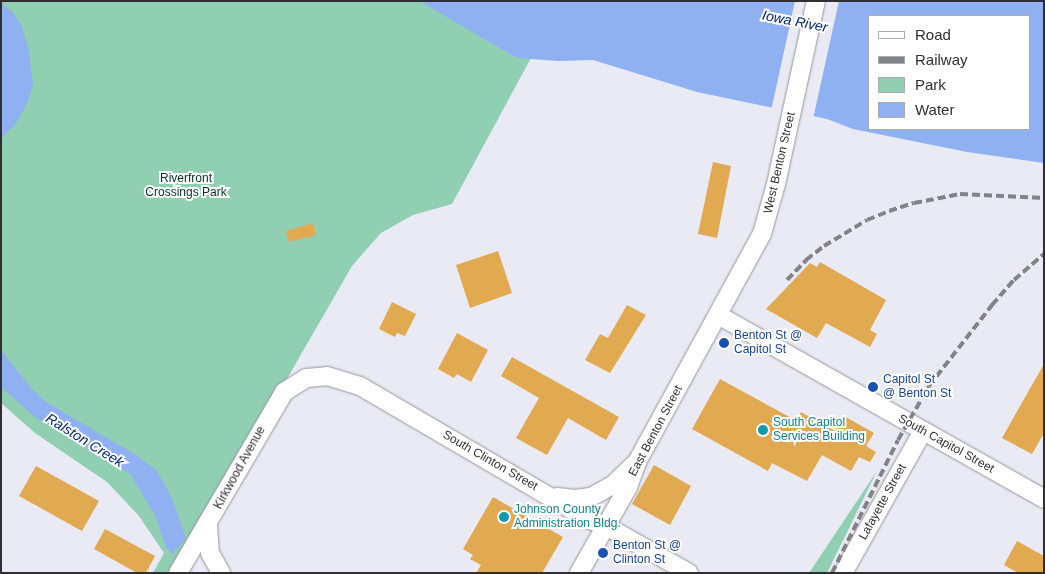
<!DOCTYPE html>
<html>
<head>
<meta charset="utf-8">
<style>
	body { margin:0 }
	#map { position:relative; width:1045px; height:574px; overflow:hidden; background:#eaeaf4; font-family:Arial,sans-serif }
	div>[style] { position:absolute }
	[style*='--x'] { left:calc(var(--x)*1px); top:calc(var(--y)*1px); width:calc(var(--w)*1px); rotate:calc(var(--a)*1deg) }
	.green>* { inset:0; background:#91cfb3 }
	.water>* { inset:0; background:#8fb1f1 }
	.pier>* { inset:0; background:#eaeaf4 }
	.building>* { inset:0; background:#e1a950 }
	.roads { filter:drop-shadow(0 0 1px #95969f) drop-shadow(0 0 1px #95969f) }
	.minor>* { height:18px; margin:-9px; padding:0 9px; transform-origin:9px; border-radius:9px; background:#fff }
	.rail>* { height:4px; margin-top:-2px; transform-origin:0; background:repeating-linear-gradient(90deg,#828289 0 8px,transparent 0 12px) }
	.dots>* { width:14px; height:14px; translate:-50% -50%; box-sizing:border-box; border:2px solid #fff; border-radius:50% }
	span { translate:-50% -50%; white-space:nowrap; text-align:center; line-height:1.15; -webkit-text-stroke:4px #fff; paint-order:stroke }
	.street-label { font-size:12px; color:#2f2f33 }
	.park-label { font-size:12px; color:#032 }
	.transit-label { font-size:12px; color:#164399 }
	.left { translate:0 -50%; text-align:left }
	.culture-label { font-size:12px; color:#0d838f }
	.water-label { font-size:14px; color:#00267f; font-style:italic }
	.frame { position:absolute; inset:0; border:2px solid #2f2f33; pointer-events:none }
	.legend { position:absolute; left:868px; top:15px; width:162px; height:115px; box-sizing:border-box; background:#fff; border:1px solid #acacad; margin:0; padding:6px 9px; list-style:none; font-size:15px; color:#2f2f33 }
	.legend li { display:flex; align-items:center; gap:10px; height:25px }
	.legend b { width:25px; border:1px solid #acacad }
</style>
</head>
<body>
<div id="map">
	<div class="green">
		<div style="clip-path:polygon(1px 1px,455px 1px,538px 45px,452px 204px,413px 215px,381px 233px,352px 266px,175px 573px,153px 573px,164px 553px,139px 516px,107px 482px,35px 433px,1px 403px)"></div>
		<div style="clip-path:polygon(877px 471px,827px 573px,809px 573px)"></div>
	</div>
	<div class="water">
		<div style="clip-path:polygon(evenodd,419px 1px,1044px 1px,1044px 163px,967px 152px,853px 129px,827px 119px,697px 92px,593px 60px,558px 61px,517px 58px,419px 1px,869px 16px,1029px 16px,1029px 129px,869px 129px,869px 16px)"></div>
		<div style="clip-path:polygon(1px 4px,12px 11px,22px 26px,29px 51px,33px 85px,27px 104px,15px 125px,1px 138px)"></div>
		<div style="clip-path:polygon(1px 350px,32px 389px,46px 402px,138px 456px,157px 471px,172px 498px,186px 538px,173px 554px,166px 548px,156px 517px,130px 474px,88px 447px,35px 417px,1px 387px)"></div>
	</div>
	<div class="pier">
		<div style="clip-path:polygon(795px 1px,839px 1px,813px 119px,771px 111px)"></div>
	</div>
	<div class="building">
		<div style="clip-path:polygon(713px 162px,731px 166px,717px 238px,698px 234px)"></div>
		<div style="clip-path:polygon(313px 223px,316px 235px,289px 242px,286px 231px)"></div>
		<div style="clip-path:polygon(498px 251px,512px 293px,470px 308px,456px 265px)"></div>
		<div style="clip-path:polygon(820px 262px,886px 300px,870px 330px,877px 334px,870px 347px,826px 323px,817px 338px,766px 309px,810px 263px,817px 267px)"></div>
		<div style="clip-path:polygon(392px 302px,416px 314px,405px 336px,397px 333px,395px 337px,379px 329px)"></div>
		<div style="clip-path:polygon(627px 305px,646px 315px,610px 373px,585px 360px,600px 334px,608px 338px)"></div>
		<div style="clip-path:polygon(457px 333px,488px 350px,471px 382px,457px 374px,454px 378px,438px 369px)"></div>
		<div style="clip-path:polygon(512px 357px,619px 417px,606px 440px,568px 418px,547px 455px,516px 438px,539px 398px,501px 376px)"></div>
		<div style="clip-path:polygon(1044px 364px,1044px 433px,1032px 454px,1002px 438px)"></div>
		<div style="clip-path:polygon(720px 379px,797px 421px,801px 412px,835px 431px,844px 416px,874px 433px,866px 446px,876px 452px,870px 462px,859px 457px,851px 471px,822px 455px,807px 481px,772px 463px,768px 471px,692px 429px)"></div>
		<div style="clip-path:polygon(654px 465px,691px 486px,670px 525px,632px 504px)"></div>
		<div style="clip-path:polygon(36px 466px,99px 501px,82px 531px,19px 496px)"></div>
		<div style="clip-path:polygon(493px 497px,563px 537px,542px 573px,476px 573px,481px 565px,470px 559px,473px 555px,463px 549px)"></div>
		<div style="clip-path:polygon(105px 529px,155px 556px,146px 573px,137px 573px,94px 549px)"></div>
		<div style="clip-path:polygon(1017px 541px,1044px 556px,1044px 573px,1018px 573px,1004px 565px)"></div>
	</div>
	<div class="roads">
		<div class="minor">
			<div style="--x:718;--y:315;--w:374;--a:29.4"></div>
			<div style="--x:557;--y:497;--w:18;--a:6"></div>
			<div style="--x:575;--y:499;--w:16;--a:-7"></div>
			<div style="--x:591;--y:497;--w:26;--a:-29"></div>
			<div style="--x:614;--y:484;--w:28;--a:-44"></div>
			<div style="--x:208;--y:525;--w:28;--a:86"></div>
			<div style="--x:210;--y:553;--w:23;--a:61"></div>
			<div style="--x:178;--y:573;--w:210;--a:-59.6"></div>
			<div style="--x:284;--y:392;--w:26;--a:-32"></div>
			<div style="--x:306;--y:378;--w:21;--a:-5"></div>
			<div style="--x:327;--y:376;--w:34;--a:17"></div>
			<div style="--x:360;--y:386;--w:264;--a:30.3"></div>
			<div style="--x:588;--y:519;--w:19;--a:21"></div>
			<div style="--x:606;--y:526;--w:95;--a:29.5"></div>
			<div style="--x:579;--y:573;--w:99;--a:-60.3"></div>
			<div style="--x:628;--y:487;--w:27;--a:-70"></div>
			<div style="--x:637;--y:462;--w:260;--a:-61.3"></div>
			<div style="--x:762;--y:234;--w:52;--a:-74.4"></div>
			<div style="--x:776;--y:184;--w:187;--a:-77.7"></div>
			<div style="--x:843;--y:573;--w:163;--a:-60.6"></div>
		</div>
	</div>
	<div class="rail">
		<div style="--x:787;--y:280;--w:28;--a:-46"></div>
		<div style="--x:806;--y:260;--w:23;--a:-38"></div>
		<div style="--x:824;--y:246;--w:50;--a:-31.2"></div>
		<div style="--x:867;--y:220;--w:24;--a:-22"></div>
		<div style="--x:889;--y:211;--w:26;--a:-18"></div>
		<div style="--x:914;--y:203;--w:47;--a:-11.1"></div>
		<div style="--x:960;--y:194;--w:84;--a:2.7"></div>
		<div style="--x:832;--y:573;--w:148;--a:-63.6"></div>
		<div style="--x:898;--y:440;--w:62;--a:-60.1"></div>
		<div style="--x:929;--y:386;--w:103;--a:-52.1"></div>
		<div style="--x:992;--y:305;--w:33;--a:-49"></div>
		<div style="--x:1014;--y:280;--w:40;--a:-41"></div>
	</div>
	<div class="dots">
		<div style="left:724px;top:343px;background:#1a4fb4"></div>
		<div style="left:873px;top:387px;background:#1a4fb4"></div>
		<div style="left:763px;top:430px;background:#0f9aa8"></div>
		<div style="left:504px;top:517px;background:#0f9aa8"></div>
		<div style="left:603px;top:553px;background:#1a4fb4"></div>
	</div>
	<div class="street-label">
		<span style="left:780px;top:163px;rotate:-77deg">West Benton Street</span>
		<span style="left:656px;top:431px;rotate:-62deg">East Benton Street</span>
		<span style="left:946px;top:444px;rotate:29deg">South Capitol Street</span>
		<span style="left:490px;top:461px;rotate:30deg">South Clinton Street</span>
		<span style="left:240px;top:468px;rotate:-61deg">Kirkwood Avenue</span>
		<span style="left:883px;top:502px;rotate:-61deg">Lafayette Street</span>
	</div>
	<div class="park-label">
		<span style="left:186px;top:186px">Riverfront<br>Crossings Park</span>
	</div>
	<div class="transit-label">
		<span class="left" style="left:734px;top:343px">Benton St @<br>Capitol St</span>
		<span class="left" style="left:883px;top:387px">Capitol St<br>@ Benton St</span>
		<span class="left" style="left:613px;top:553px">Benton St @<br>Clinton St</span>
	</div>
	<div class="culture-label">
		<span class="left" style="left:773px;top:430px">South Capitol<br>Services Building</span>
		<span class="left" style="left:514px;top:517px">Johnson County<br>Administration Bldg.</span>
	</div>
	<div class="water-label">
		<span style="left:795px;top:21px;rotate:11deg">Iowa River</span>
		<span style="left:85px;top:440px;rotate:32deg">Ralston Creek</span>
	</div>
	<div class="frame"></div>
	<ul class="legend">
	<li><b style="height:6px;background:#fff"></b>Road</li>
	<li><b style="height:6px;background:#828289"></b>Railway</li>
	<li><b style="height:14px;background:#91cfb3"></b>Park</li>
	<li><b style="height:14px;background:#8fb1f1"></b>Water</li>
	</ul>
</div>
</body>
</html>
